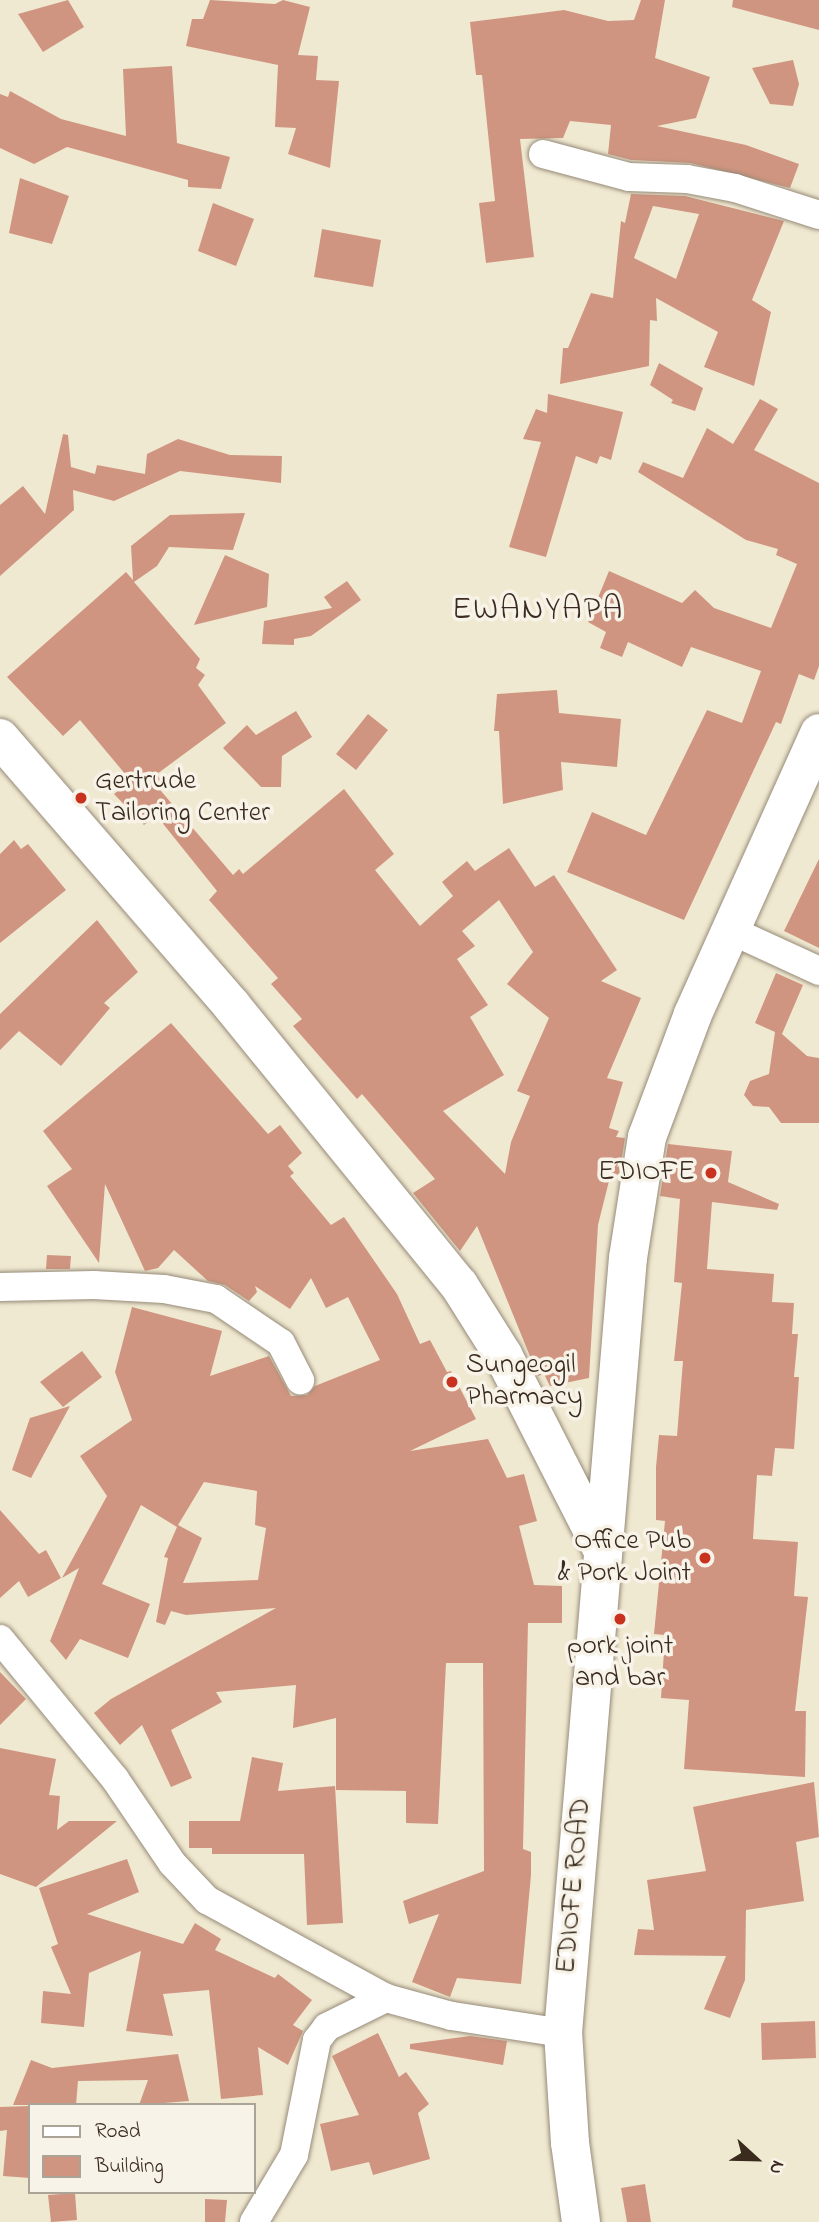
<!DOCTYPE html>
<html>
<head>
<meta charset="utf-8">
<style>
	body { margin:0 }
	#map { position:relative; width:819px; height:2222px; overflow:hidden; background:#f0e9d1; font-family:"Indie Flower",sans-serif }
	div>[style] { position:absolute }
	[style*='--x'] { left:calc(var(--x)*1px); top:calc(var(--y)*1px); width:calc(var(--w)*1px); rotate:calc(var(--a)*1deg) }
	.building>* { inset:0; background:#d09580 }
	.roads { filter:drop-shadow(0 0 2px #968a78) drop-shadow(0 0 2px #968a78) }
	.street>* { height:28px; margin:-14px; padding:0 14px; transform-origin:14px; border-radius:14px; background:#fff }
	.secondary>* { height:38px; margin:-19px; padding:0 19px; transform-origin:19px; border-radius:19px; background:#fff }
	.dots>* { width:19px; height:19px; translate:-50% -50%; box-sizing:border-box; border:4px solid #f7f3e8; border-radius:50% }
	span { translate:-50% -50%; white-space:nowrap; text-align:center; line-height:1.15; -webkit-text-stroke:7px #f7f3e8; paint-order:stroke }
	.poi-label { font-size:28px; color:#3b2a1e }
	.left { translate:0 -50%; text-align:left }
	.right { translate:-100% -50%; text-align:right }
	.street-label { font-size:28px; color:#3b2a1e }
	.quarter-label { font-size:32px; color:#3b2a1e; letter-spacing:2px }
	.legend { position:absolute; left:28px; top:2103px; width:228px; height:91px; box-sizing:border-box; background:#f7f3e8; border:2px solid #aca397; margin:0; padding:9px 12px; list-style:none; font-size:21px; color:#3b2a1e }
	.legend li { display:flex; align-items:center; gap:14px; height:35px }
	.legend b { width:35px; border:2px solid #aca397 }
	.north { position:absolute; left:721px; top:2124px; width:70px; height:70px; -webkit-text-stroke:5px #f7f3e8; paint-order:stroke; rotate:112deg; font-size:19px; font-weight:700; line-height:28px; text-align:center; color:#3b2a1e }
	.north::after { content:''; display:block; margin:auto; width:24px; height:32px; background:#3b2a1e; clip-path:polygon(50% 0,100% 100%,50% 72%,0 100%) }
</style>
</head>
<body>
<div id="map">
	<div class="building">
		<div style="clip-path:polygon(68px 0,84px 27px,43px 52px,18px 14px)"></div>
		<div style="clip-path:polygon(210px 0,275px 4px,283px 0,310px 7px,298px 55px,318px 56px,316px 80px,339px 81px,330px 168px,288px 154px,296px 128px,275px 127px,278px 65px,186px 46px,192px 19px,203px 19px)"></div>
		<div style="clip-path:polygon(641px 0,665px 0,655px 58px,710px 77px,696px 118px,657px 126px,746px 145px,799px 164px,790px 188px,690px 163px,631px 160px,608px 154px,611px 125px,570px 121px,563px 138px,520px 139px,534px 257px,486px 263px,479px 203px,495px 201px,482px 75px,476px 75px,470px 22px,564px 10px,608px 21px,634px 20px)"></div>
		<div style="clip-path:polygon(733px 0,819px 0,819px 30px,732px 7px)"></div>
		<div style="clip-path:polygon(793px 60px,799px 84px,793px 106px,770px 104px,752px 68px)"></div>
		<div style="clip-path:polygon(172px 66px,177px 143px,230px 157px,221px 189px,188px 187px,188px 180px,67px 147px,34px 164px,0 148px,0 94px,8px 97px,10px 91px,61px 119px,126px 136px,123px 69px)"></div>
		<div style="clip-path:polygon(20px 178px,69px 196px,52px 244px,9px 233px)"></div>
		<div style="clip-path:polygon(evenodd,631px 194px,685px 196px,784px 221px,752px 300px,771px 312px,754px 386px,704px 367px,718px 332px,656px 298px,657px 321px,650px 320px,649px 366px,560px 384px,563px 348px,568px 348px,591px 293px,613px 298px,621px 221px,625px 223px,631px 194px,653px 206px,699px 214px,676px 279px,634px 258px,653px 206px)"></div>
		<div style="clip-path:polygon(213px 203px,254px 219px,236px 266px,198px 251px)"></div>
		<div style="clip-path:polygon(322px 229px,381px 240px,373px 287px,314px 277px)"></div>
		<div style="clip-path:polygon(659px 363px,703px 388px,695px 411px,671px 403px,673px 400px,650px 385px)"></div>
		<div style="clip-path:polygon(548px 394px,623px 412px,611px 460px,600px 456px,597px 464px,576px 456px,546px 557px,509px 547px,541px 442px,523px 439px,536px 409px,547px 413px)"></div>
		<div style="clip-path:polygon(760px 399px,778px 409px,754px 450px,819px 483px,819px 666px,814px 680px,799px 674px,781px 724px,776px 722px,684px 920px,567px 872px,592px 812px,646px 835px,707px 710px,742px 723px,761px 671px,691px 647px,682px 667px,628px 642px,622px 657px,600px 648px,606px 632px,588px 622px,609px 571px,682px 603px,695px 590px,714px 608px,771px 628px,797px 564px,776px 555px,778px 549px,746px 540px,638px 472px,643px 462px,683px 478px,707px 428px,733px 444px)"></div>
		<div style="clip-path:polygon(63px 434px,68px 435px,71px 467px,95px 474px,97px 465px,145px 474px,147px 454px,178px 439px,230px 455px,282px 456px,281px 483px,180px 471px,114px 501px,73px 490px,74px 510px,0 576px,0 505px,23px 486px,45px 514px)"></div>
		<div style="clip-path:polygon(evenodd,245px 513px,233px 550px,169px 547px,157px 566px,134px 582px,200px 659px,196px 668px,205px 675px,198px 685px,226px 723px,157px 774px,161px 780px,155px 784px,233px 875px,239px 869px,243px 874px,344px 789px,394px 854px,375px 870px,420px 926px,453px 896px,442px 882px,467px 861px,475px 871px,509px 848px,535px 887px,554px 875px,617px 970px,601px 981px,641px 998px,607px 1078px,623px 1082px,609px 1128px,619px 1131px,616px 1137px,625px 1138px,619px 1175px,611px 1173px,598px 1225px,589px 1378px,550px 1386px,544px 1374px,538px 1376px,477px 1226px,460px 1251px,413px 1193px,435px 1179px,362px 1094px,357px 1099px,293px 1026px,302px 1019px,271px 984px,278px 978px,209px 900px,217px 891px,156px 815px,144px 825px,114px 794px,131px 781px,80px 720px,63px 736px,7px 677px,126px 572px,133px 580px,131px 546px,170px 515px,245px 513px,499px 900px,533px 952px,507px 984px,549px 1018px,517px 1091px,530px 1096px,511px 1142px,505px 1174px,443px 1111px,504px 1075px,470px 1017px,488px 1005px,457px 959px,475px 946px,462px 931px,499px 900px)"></div>
		<div style="clip-path:polygon(225px 555px,269px 574px,267px 607px,194px 625px)"></div>
		<div style="clip-path:polygon(347px 581px,361px 600px,311px 636px,294px 639px,294px 645px,262px 644px,264px 621px,332px 608px,324px 597px)"></div>
		<div style="clip-path:polygon(557px 690px,559px 713px,621px 719px,617px 767px,561px 762px,563px 790px,503px 804px,499px 731px,494px 731px,497px 694px)"></div>
		<div style="clip-path:polygon(296px 711px,312px 737px,282px 756px,281px 787px,261px 787px,223px 748px,247px 725px,256px 735px)"></div>
		<div style="clip-path:polygon(368px 714px,388px 730px,356px 770px,336px 754px)"></div>
		<div style="clip-path:polygon(14px 840px,21px 849px,28px 844px,66px 890px,0 943px,0 854px)"></div>
		<div style="clip-path:polygon(819px 859px,819px 948px,784px 931px)"></div>
		<div style="clip-path:polygon(97px 920px,138px 972px,104px 1003px,110px 1008px,61px 1066px,19px 1031px,0 1050px,0 1014px)"></div>
		<div style="clip-path:polygon(776px 973px,803px 985px,782px 1034px,807px 1056px,819px 1058px,819px 1123px,781px 1123px,769px 1107px,753px 1106px,744px 1095px,750px 1081px,769px 1074px,775px 1032px,755px 1023px)"></div>
		<div style="clip-path:polygon(evenodd,171px 1023px,268px 1134px,280px 1125px,302px 1153px,288px 1166px,294px 1173px,290px 1176px,331px 1225px,344px 1217px,397px 1294px,420px 1344px,430px 1340px,447px 1372px,451px 1371px,476px 1419px,410px 1451px,488px 1439px,507px 1478px,524px 1474px,537px 1521px,519px 1526px,534px 1585px,562px 1586px,562px 1623px,528px 1623px,523px 1849px,531px 1852px,531px 1875px,521px 1984px,457px 1978px,450px 1997px,412px 1982px,439px 1914px,409px 1924px,403px 1901px,484px 1871px,483px 1663px,446px 1663px,438px 1824px,406px 1823px,406px 1791px,336px 1790px,336px 1718px,293px 1728px,296px 1685px,216px 1692px,222px 1702px,171px 1730px,192px 1778px,171px 1787px,142px 1725px,120px 1745px,94px 1713px,111px 1699px,276px 1608px,186px 1615px,171px 1611px,165px 1625px,156px 1622px,168px 1558px,164px 1557px,177px 1527px,141px 1505px,102px 1584px,150px 1604px,128px 1658px,80px 1639px,66px 1660px,50px 1641px,79px 1568px,62px 1578px,107px 1496px,80px 1456px,132px 1420px,115px 1372px,132px 1307px,222px 1331px,210px 1376px,269px 1356px,291px 1396px,307px 1395px,315px 1386px,380px 1360px,348px 1297px,326px 1308px,311px 1278px,290px 1309px,255px 1286px,257px 1292px,249px 1301px,225px 1285px,208px 1281px,174px 1250px,158px 1268px,145px 1271px,105px 1184px,99px 1263px,47px 1186px,72px 1169px,43px 1131px,171px 1023px,204px 1482px,257px 1491px,255px 1525px,266px 1528px,258px 1580px,183px 1583px,202px 1538px,178px 1525px,204px 1482px)"></div>
		<div style="clip-path:polygon(668px 1144px,732px 1151px,728px 1182px,779px 1204px,777px 1210px,712px 1202px,707px 1269px,774px 1274px,772px 1302px,794px 1303px,792px 1334px,798px 1334px,794px 1377px,799px 1377px,794px 1449px,775px 1448px,772px 1476px,757px 1475px,753px 1539px,798px 1542px,794px 1596px,808px 1597px,795px 1711px,806px 1711px,805px 1777px,684px 1769px,689px 1700px,661px 1698px,665px 1635px,654px 1634px,665px 1521px,656px 1520px,656px 1467px,659px 1435px,677px 1436px,683px 1361px,674px 1361px,682px 1283px,674px 1282px,680px 1199px,660px 1196px)"></div>
		<div style="clip-path:polygon(47px 1255px,71px 1256px,70px 1269px,46px 1269px)"></div>
		<div style="clip-path:polygon(82px 1351px,102px 1377px,63px 1407px,40px 1382px)"></div>
		<div style="clip-path:polygon(70px 1406px,31px 1478px,12px 1470px,30px 1418px)"></div>
		<div style="clip-path:polygon(0 1510px,39px 1554px,46px 1550px,61px 1578px,28px 1597px,19px 1581px,0 1598px)"></div>
		<div style="clip-path:polygon(0 1672px,26px 1699px,0 1725px)"></div>
		<div style="clip-path:polygon(0 1748px,56px 1759px,49px 1795px,60px 1796px,57px 1830px,69px 1821px,117px 1821px,36px 1887px,0 1874px)"></div>
		<div style="clip-path:polygon(252px 1757px,283px 1763px,278px 1791px,335px 1786px,343px 1923px,307px 1925px,304px 1854px,212px 1854px,212px 1848px,189px 1848px,189px 1821px,240px 1821px)"></div>
		<div style="clip-path:polygon(814px 1782px,819px 1837px,796px 1842px,804px 1901px,746px 1910px,745px 1980px,730px 2018px,704px 2009px,726px 1956px,634px 1955px,638px 1929px,654px 1930px,647px 1880px,706px 1871px,693px 1807px)"></div>
		<div style="clip-path:polygon(127px 1859px,139px 1892px,87px 1914px,183px 1944px,195px 1923px,221px 1939px,215px 1950px,275px 1978px,278px 1974px,312px 2000px,293px 2025px,303px 2031px,288px 2065px,258px 2047px,263px 2095px,221px 2099px,209px 1990px,163px 1994px,173px 2036px,126px 2031px,141px 1951px,89px 1973px,84px 2027px,41px 2023px,43px 1991px,71px 1994px,51px 1947px,58px 1944px,39px 1888px)"></div>
		<div style="clip-path:polygon(815px 2021px,816px 2058px,762px 2060px,761px 2023px)"></div>
		<div style="clip-path:polygon(378px 2033px,399px 2077px,406px 2072px,429px 2104px,418px 2113px,430px 2159px,373px 2175px,369px 2162px,331px 2171px,320px 2124px,359px 2115px,332px 2056px)"></div>
		<div style="clip-path:polygon(470px 2036px,507px 2041px,503px 2065px,410px 2049px,410px 2044px)"></div>
		<div style="clip-path:polygon(178px 2054px,189px 2101px,139px 2105px,148px 2080px,78px 2081px,76px 2105px,13px 2105px,31px 2060px,52px 2068px)"></div>
		<div style="clip-path:polygon(30px 2106px,30px 2178px,3px 2176px,7px 2130px,0 2131px,0 2107px)"></div>
		<div style="clip-path:polygon(645px 2184px,651px 2222px,627px 2222px,621px 2188px)"></div>
		<div style="clip-path:polygon(75px 2193px,77px 2220px,51px 2222px,48px 2195px)"></div>
		<div style="clip-path:polygon(205px 2199px,227px 2200px,225px 2222px,205px 2222px)"></div>
	</div>
	<div class="roads">
		<div class="street">
			<div style="--x:543;--y:154;--w:89;--a:15"></div>
			<div style="--x:629;--y:177;--w:58;--a:2"></div>
			<div style="--x:687;--y:179;--w:49;--a:10.6"></div>
			<div style="--x:735;--y:188;--w:88;--a:17.8"></div>
			<div style="--x:730;--y:930;--w:98;--a:24.7"></div>
			<div style="--x:0;--y:1287;--w:94;--a:-1.2"></div>
			<div style="--x:94;--y:1285;--w:70;--a:3.3"></div>
			<div style="--x:164;--y:1289;--w:53;--a:10.9"></div>
			<div style="--x:216;--y:1299;--w:78;--a:34.1"></div>
			<div style="--x:281;--y:1343;--w:42;--a:62.8"></div>
			<div style="--x:0;--y:1639;--w:181;--a:50.6"></div>
			<div style="--x:115;--y:1779;--w:102;--a:55.8"></div>
			<div style="--x:172;--y:1863;--w:51;--a:46.6"></div>
			<div style="--x:207;--y:1900;--w:204;--a:28.7"></div>
			<div style="--x:386;--y:1998;--w:68;--a:15.3"></div>
			<div style="--x:452;--y:2016;--w:112;--a:8.7"></div>
			<div style="--x:254;--y:2222;--w:78;--a:-59.2"></div>
			<div style="--x:294;--y:2155;--w:117;--a:-78.7"></div>
			<div style="--x:317;--y:2040;--w:16;--a:-52"></div>
			<div style="--x:327;--y:2027;--w:66;--a:-26.2"></div>
		</div>
		<div class="secondary">
			<div style="--x:0;--y:738;--w:354;--a:49.1"></div>
			<div style="--x:232;--y:1006;--w:360;--a:50.9"></div>
			<div style="--x:459;--y:1285;--w:83;--a:57.8"></div>
			<div style="--x:503;--y:1355;--w:218;--a:63"></div>
			<div style="--x:581;--y:2222;--w:80;--a:-97.9"></div>
			<div style="--x:570;--y:2143;--w:110;--a:-93.6"></div>
			<div style="--x:563;--y:2033;--w:778;--a:-85.21"></div>
			<div style="--x:628;--y:1258;--w:122;--a:-81.1"></div>
			<div style="--x:647;--y:1137;--w:131;--a:-69.5"></div>
			<div style="--x:693;--y:1014;--w:308;--a:-65.8"></div>
		</div>
	</div>
	<div class="dots">
		<div style="left:81px;top:798px;background:#c8321e"></div>
		<div style="left:711px;top:1173px;background:#c8321e"></div>
		<div style="left:452px;top:1382px;background:#c8321e"></div>
		<div style="left:705px;top:1558px;background:#c8321e"></div>
		<div style="left:620px;top:1619px;background:#c8321e"></div>
	</div>
	<div class="poi-label">
		<span class="left" style="left:95px;top:798px">Gertrude<br>Tailoring Center</span>
		<span class="right" style="left:695px;top:1173px">EDIOFE</span>
		<span class="left" style="left:466px;top:1382px">Sungeogil<br>Pharmacy</span>
		<span class="right" style="left:691px;top:1558px">Office Pub<br>&amp; Pork Joint</span>
		<span style="left:620px;top:1663px">pork joint<br>and bar</span>
	</div>
	<div class="street-label">
		<span style="left:575px;top:1886px;rotate:-85deg">EDIOFE ROAD</span>
	</div>
	<div class="quarter-label">
		<span style="left:538px;top:611px">EWANYAPA</span>
	</div>
	<ul class="legend">
	<li><b style="height:9px;background:#fff"></b>Road</li>
	<li><b style="height:19px;background:#d09580"></b>Building</li>
	</ul>
	<div class="north">N</div>
</div>
</body>
</html>
